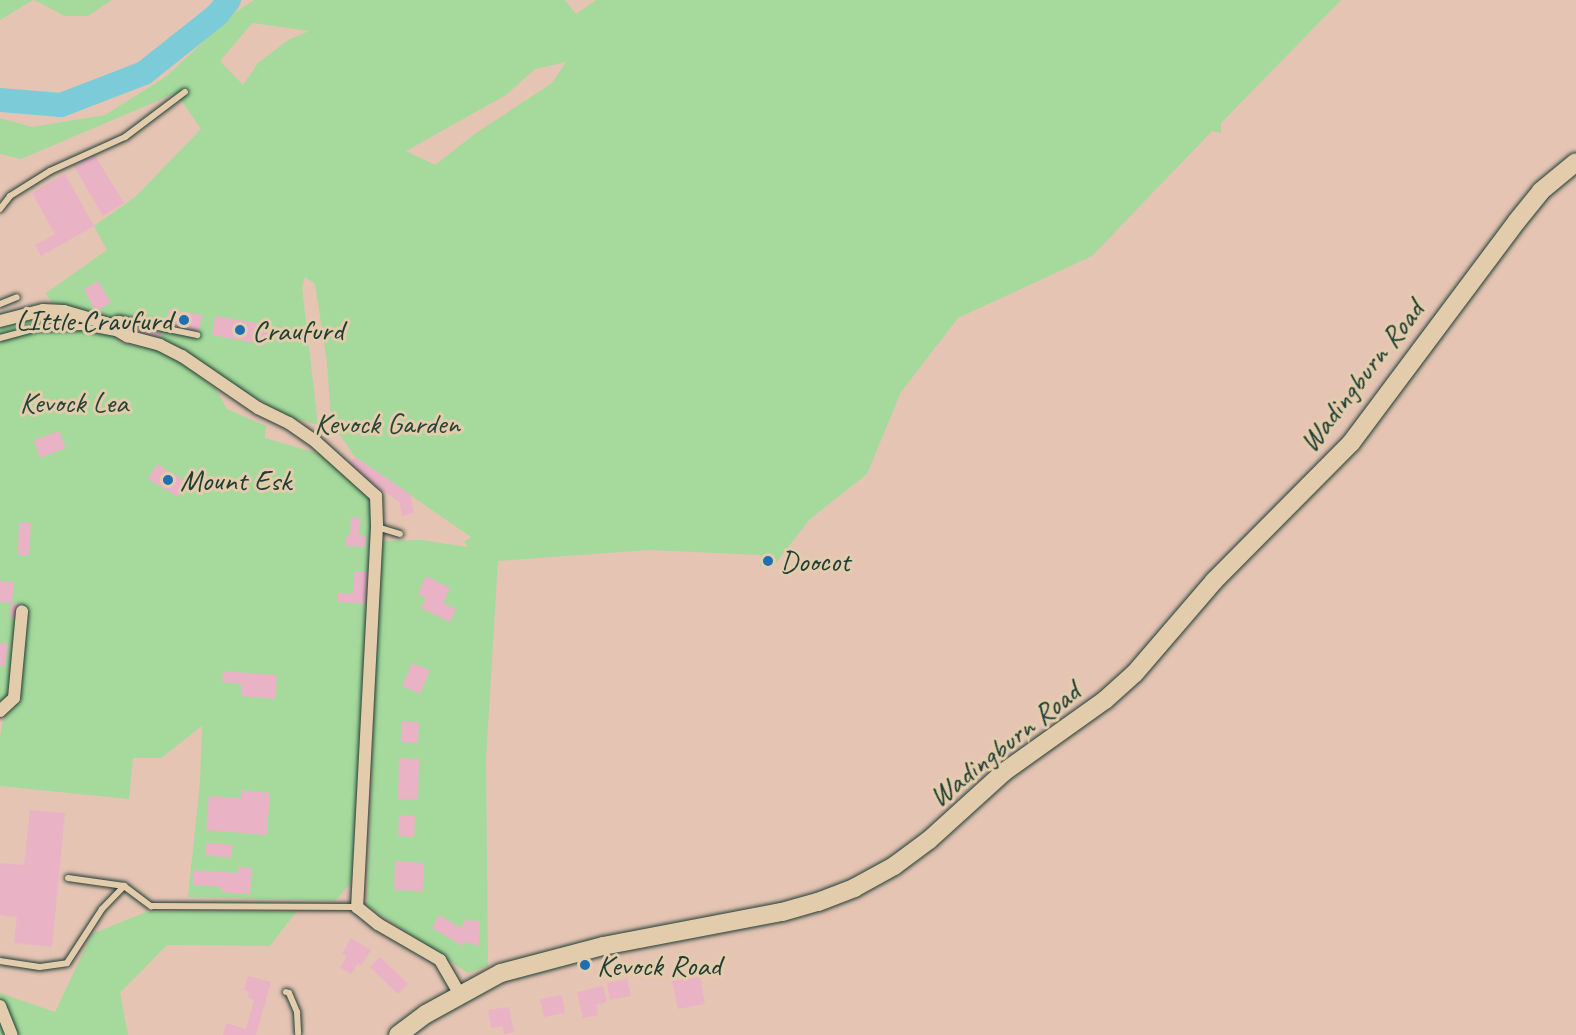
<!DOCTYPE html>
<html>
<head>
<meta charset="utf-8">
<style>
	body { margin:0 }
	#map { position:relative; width:1576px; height:1035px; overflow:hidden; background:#e5c4b4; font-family:Caveat,sans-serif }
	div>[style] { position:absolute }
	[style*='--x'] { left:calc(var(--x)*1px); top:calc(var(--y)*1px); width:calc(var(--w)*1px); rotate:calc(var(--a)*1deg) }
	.green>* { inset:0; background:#a5da9c }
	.river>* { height:24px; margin:-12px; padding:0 12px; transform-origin:12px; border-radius:12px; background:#7ccbd9 }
	.building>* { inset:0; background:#eab2c5 }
	.round { border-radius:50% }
	.roads { filter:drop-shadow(0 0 2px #1f3d34) drop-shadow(0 0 2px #1f3d34) }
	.lane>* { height:6px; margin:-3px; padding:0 3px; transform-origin:3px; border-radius:3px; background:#e3ccac }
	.street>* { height:12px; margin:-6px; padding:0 6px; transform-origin:6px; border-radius:6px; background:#e3ccac }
	.primary>* { height:18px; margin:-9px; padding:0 9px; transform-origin:9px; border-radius:9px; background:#e3ccac }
	.dots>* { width:16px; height:16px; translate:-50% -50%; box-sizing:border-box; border:3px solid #e3ccac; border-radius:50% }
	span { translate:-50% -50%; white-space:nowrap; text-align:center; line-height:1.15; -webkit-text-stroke:6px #e3ccac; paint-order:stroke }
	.poi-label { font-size:30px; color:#1f3d34 }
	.right { translate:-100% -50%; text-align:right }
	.left { translate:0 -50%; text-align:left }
	.street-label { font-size:30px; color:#1f3d34 }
	.park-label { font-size:30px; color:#264539 }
</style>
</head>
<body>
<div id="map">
	<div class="green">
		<div style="clip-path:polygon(0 0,33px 0,0 20px)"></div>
		<div style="clip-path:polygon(34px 0,112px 0,88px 16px,65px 16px)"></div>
		<div style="clip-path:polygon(evenodd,254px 0,565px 0,576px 14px,596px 0,1341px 0,1221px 123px,1221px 133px,1212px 131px,1092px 256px,958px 318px,901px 392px,867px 474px,810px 519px,775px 564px,768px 569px,760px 566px,761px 555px,649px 550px,498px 561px,486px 759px,488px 966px,468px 973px,367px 906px,380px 541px,421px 540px,468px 547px,464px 542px,471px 537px,355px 457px,331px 422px,327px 363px,315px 284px,305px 277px,302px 287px,318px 425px,289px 417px,222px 379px,185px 350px,149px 338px,101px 317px,51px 302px,46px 293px,107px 250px,94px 226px,135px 197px,201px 129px,176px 93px,21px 159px,0 154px,0 118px,32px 127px,105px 115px,167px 76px,230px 16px,254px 0,252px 23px,309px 31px,288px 40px,258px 63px,243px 85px,220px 61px,252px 23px,254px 0,566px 62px,552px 83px,476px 133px,435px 165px,406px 151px,506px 95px,535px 69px,566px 62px)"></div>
		<div style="clip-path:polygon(15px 319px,55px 319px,103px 326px,121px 343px,158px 350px,178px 360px,216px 389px,227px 409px,266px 426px,265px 438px,320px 454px,369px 498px,371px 516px,352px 882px,335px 901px,188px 897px,200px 781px,202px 726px,161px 758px,133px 758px,129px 799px,0 786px,0 736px,3px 720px,19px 699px,15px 638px,8px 697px,0 705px,0 324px)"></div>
		<div style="clip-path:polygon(146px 912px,296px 912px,270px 946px,167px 945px,120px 993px,128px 1035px,0 1035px,0 993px,55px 1012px,92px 934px)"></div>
	</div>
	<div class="river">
		<div style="--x:0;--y:100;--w:61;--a:4.7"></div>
		<div style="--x:61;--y:105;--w:89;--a:-21.1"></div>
		<div style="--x:144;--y:73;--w:93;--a:-38.5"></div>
		<div style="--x:217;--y:15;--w:19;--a:-51"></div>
	</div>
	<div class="building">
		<div style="clip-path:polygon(94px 154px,124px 203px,103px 216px,74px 166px)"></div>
		<div style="clip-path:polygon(65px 174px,94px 226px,41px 256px,35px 245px,55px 234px,32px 193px)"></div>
		<div style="clip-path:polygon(98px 281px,111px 303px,95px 311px,84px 289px)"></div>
		<div style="clip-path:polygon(169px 309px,202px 315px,199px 332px,166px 326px)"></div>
		<div style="clip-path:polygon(215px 316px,269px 325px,265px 345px,212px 335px)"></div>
		<div style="clip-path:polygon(133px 324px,162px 333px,159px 342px,131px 331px)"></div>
		<div style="clip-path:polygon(59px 431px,66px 448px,40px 458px,34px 440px)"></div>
		<div style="clip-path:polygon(355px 457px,410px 494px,414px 513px,402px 516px,399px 502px,348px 465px)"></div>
		<div style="clip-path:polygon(157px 464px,187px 482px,178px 497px,148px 479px)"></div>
		<div style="clip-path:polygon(351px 517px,361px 517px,359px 536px,366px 536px,365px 547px,345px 546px,346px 536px,350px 536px)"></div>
		<div style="clip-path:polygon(19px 522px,31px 523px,29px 556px,18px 556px)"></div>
		<div class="round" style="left:762.5px;top:555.5px;width:11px;height:11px"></div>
		<div style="clip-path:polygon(354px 571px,368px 571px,366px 604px,338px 602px,338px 593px,353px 593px)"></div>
		<div style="clip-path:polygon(426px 576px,450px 588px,443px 603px,456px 609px,450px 622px,421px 608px,426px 598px,418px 594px)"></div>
		<div style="clip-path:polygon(0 581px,14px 582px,12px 603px,20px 604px,19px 618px,10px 618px,11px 603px,0 602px)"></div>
		<div style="clip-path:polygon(0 643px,8px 644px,5px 666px,0 666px)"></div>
		<div style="clip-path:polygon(412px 663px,430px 670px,420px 694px,402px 686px)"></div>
		<div style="clip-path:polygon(223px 671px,277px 675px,275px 699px,241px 696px,241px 684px,222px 682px)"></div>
		<div style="clip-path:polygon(402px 721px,419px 722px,418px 743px,401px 742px)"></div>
		<div style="clip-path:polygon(399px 758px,419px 759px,418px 799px,398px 799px)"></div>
		<div style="clip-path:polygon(241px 790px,270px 793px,267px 835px,206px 830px,209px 796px,241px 798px)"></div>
		<div style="clip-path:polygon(30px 810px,65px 813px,52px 947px,14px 943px,17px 917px,0 915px,0 863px,24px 865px)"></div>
		<div style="clip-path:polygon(399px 815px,415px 816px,414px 837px,398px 836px)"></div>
		<div style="clip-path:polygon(206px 843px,233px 845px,231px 858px,205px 855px)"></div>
		<div style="clip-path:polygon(395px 861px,424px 863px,423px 891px,394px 890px)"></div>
		<div style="clip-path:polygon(238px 867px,252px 868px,250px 894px,221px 892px,222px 887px,193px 885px,193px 870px,238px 873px)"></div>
		<div style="clip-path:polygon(439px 915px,461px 928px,465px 920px,480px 921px,479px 946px,465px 942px,463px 946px,432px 928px)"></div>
		<div style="clip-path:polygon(351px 938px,371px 950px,361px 965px,358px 963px,351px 974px,340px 968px,347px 956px,342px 954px)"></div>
		<div style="clip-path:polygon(380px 957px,408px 984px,398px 994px,370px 967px)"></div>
		<div style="clip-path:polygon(248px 976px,271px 982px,256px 1035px,223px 1035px,226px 1023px,246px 1029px,254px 1000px,248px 998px,249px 992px,244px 990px)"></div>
		<div style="clip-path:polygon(700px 976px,705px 1004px,678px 1009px,672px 981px)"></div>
		<div style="clip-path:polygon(627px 979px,631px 996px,610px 1000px,607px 983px)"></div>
		<div style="clip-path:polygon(603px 986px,607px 1002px,596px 1005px,598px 1015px,583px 1018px,577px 992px)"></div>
		<div style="clip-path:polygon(562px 995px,565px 1013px,544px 1017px,540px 999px)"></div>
		<div style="clip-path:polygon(509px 1007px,514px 1032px,504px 1034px,503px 1026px,491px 1028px,488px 1010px)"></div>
	</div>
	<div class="roads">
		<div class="lane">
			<div style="--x:0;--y:209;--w:16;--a:-52"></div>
			<div style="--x:10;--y:196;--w:47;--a:-32"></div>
			<div style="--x:50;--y:171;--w:82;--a:-24.4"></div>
			<div style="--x:125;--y:137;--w:75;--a:-36.9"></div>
			<div style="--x:0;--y:304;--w:18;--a:-22"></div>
			<div style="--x:106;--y:323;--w:14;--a:-17"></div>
			<div style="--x:119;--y:319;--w:80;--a:11.6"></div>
			<div style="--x:0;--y:338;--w:38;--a:-15"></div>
			<div style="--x:37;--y:328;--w:47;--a:-1.2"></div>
			<div style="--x:84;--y:327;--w:32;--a:11"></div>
			<div style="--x:377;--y:527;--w:24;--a:17"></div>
			<div style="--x:68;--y:878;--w:57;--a:8.1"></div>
			<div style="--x:124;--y:886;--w:34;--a:37"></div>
			<div style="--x:151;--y:906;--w:206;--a:0.3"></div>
			<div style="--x:0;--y:961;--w:40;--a:8.5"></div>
			<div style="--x:40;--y:967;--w:27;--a:-8"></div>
			<div style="--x:67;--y:963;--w:64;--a:-57.1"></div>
			<div style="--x:102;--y:909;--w:32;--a:-46"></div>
			<div style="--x:286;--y:992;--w:3;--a:18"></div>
			<div style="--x:289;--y:993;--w:21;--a:67"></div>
			<div style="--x:297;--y:1012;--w:21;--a:87"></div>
		</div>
		<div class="street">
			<div style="--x:0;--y:321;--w:44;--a:-14.3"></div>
			<div style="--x:43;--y:310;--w:21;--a:3"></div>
			<div style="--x:64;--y:311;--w:43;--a:16.3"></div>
			<div style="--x:105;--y:323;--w:26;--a:31"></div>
			<div style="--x:127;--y:336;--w:34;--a:15"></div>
			<div style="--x:160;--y:345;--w:25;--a:27"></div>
			<div style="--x:182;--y:356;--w:92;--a:34.4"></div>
			<div style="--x:258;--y:408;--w:34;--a:26"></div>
			<div style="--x:289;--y:423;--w:33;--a:35"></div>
			<div style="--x:316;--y:442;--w:81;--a:42"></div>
			<div style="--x:376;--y:496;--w:31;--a:88"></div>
			<div style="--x:377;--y:527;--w:381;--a:93"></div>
			<div style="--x:357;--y:907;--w:27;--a:39"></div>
			<div style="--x:378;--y:924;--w:72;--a:30.1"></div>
			<div style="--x:440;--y:960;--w:39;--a:60"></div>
			<div style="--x:0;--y:711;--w:19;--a:-43"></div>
			<div style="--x:14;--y:698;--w:87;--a:-84.7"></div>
			<div style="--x:0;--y:1006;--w:31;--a:68"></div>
		</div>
		<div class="primary">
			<div style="--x:398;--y:1035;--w:35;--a:-37"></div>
			<div style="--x:426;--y:1014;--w:85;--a:-28.7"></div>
			<div style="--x:501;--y:973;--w:106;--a:-14.8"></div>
			<div style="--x:603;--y:946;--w:182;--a:-10.8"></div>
			<div style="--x:782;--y:912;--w:37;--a:-16"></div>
			<div style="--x:818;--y:902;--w:39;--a:-21"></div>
			<div style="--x:854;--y:888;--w:46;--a:-28.8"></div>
			<div style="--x:894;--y:866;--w:44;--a:-36.6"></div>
			<div style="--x:929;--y:840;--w:101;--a:-42.2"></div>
			<div style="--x:1004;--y:772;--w:124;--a:-35.5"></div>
			<div style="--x:1105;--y:700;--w:40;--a:-42"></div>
			<div style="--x:1135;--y:673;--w:121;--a:-49.3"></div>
			<div style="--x:1214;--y:581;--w:194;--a:-45.2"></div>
			<div style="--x:1351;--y:443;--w:277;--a:-53.2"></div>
			<div style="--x:1517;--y:221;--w:38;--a:-51"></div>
			<div style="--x:1541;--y:191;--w:45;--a:-39.6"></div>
		</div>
	</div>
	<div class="dots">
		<div style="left:184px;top:320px;background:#1f6fb2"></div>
		<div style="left:240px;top:330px;background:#1f6fb2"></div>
		<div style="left:168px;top:480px;background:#1f6fb2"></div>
		<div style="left:768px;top:561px;background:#1f6fb2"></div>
		<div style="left:585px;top:965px;background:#1f6fb2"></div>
	</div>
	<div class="poi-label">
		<span class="right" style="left:172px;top:320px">LIttle Craufurd</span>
		<span class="left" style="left:252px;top:330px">Craufurd</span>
		<span class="left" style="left:180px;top:480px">Mount Esk</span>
		<span class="left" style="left:780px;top:561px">Doocot</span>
		<span class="left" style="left:597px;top:965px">Kevock Road</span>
	</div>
	<div class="street-label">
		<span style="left:1361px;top:376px;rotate:-52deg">Wadingburn Road</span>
		<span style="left:1004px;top:744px;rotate:-38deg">Wadingburn Road</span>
	</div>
	<div class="park-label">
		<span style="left:74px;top:402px">Kevock Lea</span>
		<span style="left:387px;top:423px">Kevock Garden</span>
	</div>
</div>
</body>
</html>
